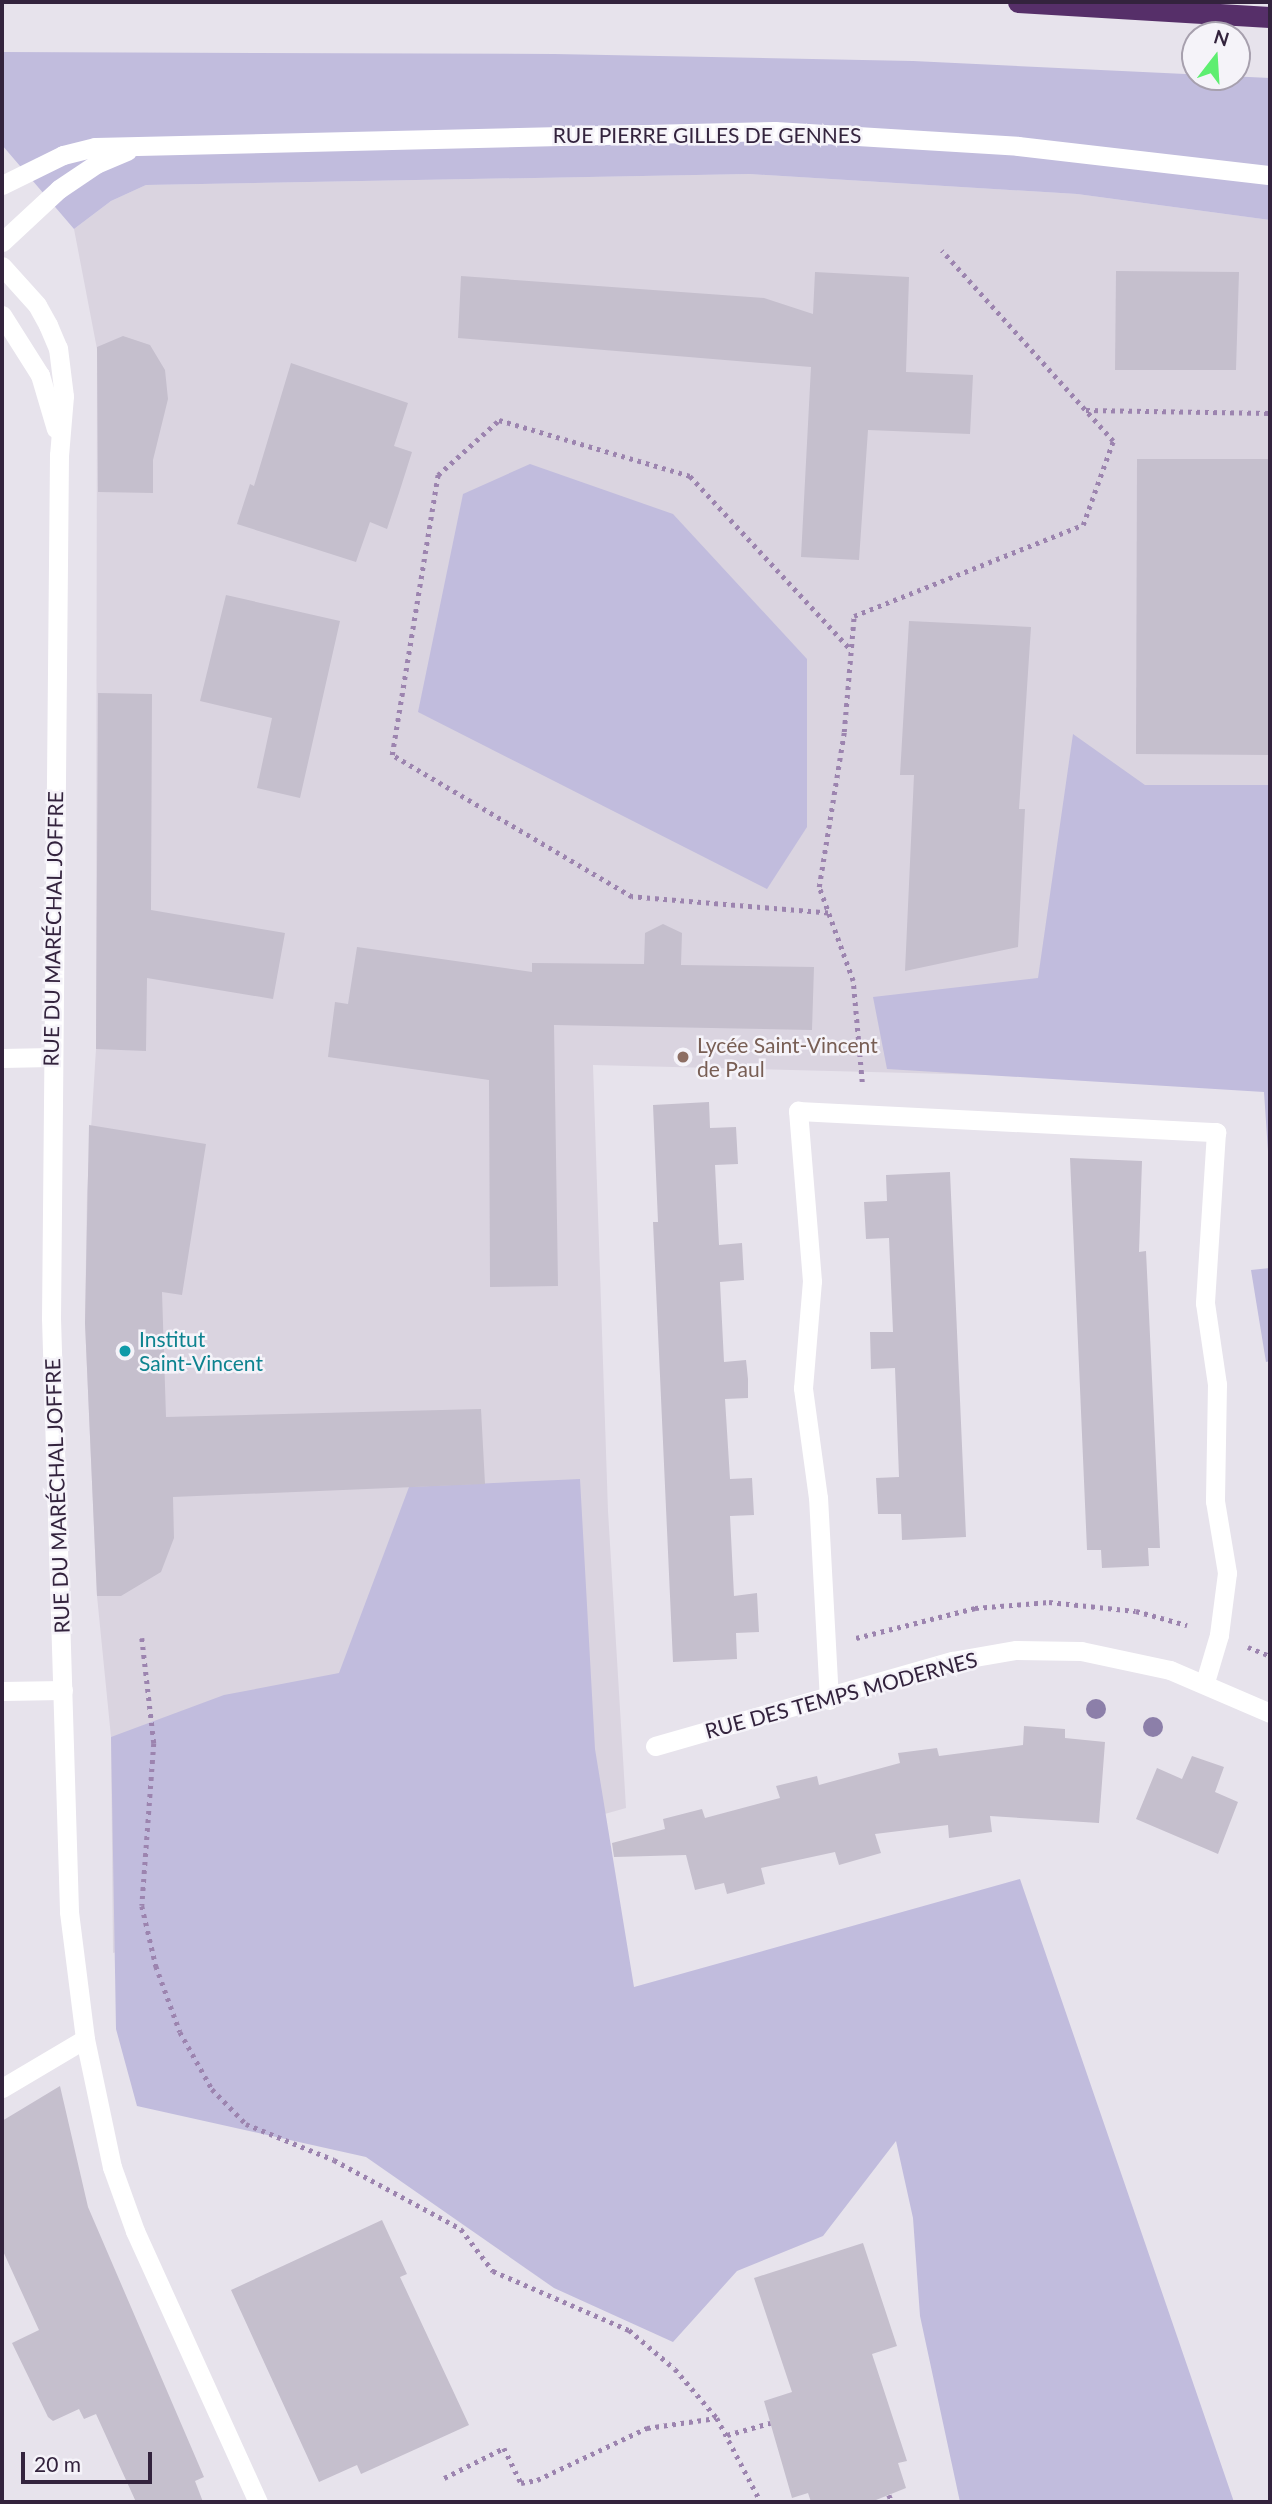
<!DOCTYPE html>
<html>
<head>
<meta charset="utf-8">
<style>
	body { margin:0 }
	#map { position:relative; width:1272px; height:2504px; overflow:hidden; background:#e7e3ec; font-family:Lato,sans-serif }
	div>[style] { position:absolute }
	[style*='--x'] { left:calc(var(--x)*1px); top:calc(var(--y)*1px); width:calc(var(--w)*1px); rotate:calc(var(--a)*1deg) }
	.built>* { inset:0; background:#dad4e0 }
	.green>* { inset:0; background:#c1bcdd }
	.building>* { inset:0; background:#c5bfcd }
	.path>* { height:4.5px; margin-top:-2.25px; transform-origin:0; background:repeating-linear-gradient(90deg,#9c84af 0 3.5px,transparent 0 8.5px) }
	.minor>* { height:19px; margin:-9.5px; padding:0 9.5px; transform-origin:9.5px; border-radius:9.5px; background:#fff }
	.tertiary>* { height:19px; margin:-9.5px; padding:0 9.5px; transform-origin:9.5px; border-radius:9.5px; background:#fff }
	.motorway>* { height:21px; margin:-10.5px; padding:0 10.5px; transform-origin:10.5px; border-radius:10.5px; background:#562f69 }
	.trees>* { width:20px; height:20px; margin:-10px; border-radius:50%; background:#8c7fa9 }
	.dots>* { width:19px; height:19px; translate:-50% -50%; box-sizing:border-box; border:4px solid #f5f3f9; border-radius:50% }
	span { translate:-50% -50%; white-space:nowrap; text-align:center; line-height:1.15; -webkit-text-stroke:5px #f5f3f9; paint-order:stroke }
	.street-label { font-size:21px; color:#33233d }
	.education-label { font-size:21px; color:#785e54 }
	.left { translate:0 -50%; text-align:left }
	.culture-label { font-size:21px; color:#0d838f }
	.frame { position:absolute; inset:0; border:4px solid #33233d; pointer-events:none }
	.north { position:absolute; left:1181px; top:21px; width:70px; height:70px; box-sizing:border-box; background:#f5f3f9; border:2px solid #a7a0ae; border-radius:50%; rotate:17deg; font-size:19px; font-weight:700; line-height:28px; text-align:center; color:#33233d }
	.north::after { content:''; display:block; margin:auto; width:24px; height:32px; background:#5eee71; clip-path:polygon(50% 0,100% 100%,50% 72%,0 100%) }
	.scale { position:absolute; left:21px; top:2452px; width:131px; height:32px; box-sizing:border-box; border:4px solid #33233d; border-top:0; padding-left:9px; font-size:21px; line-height:24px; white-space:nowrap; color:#33233d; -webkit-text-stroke:5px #f5f3f9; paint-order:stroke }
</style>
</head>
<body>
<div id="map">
	<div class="built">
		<div style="clip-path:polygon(749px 174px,1077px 194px,1270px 220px,1270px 1082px,593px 1065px,608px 1511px,626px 1808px,113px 1953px,111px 1737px,97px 1596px,85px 1323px,87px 1192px,96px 1049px,97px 349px,74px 229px,111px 201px,146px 185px)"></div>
	</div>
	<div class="green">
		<div style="clip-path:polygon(2px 52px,554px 54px,913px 61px,1270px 78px,1270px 220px,1077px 194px,749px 174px,146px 185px,111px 201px,74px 229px,2px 145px)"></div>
		<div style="clip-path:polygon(530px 464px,673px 514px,807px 659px,807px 827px,767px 889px,418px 712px,463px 494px)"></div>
		<div style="clip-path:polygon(1073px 734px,1145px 785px,1270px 785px,1270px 1181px,1264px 1092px,887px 1069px,873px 997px,1038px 978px)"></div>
		<div style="clip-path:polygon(1270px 1268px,1270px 1361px,1266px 1362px,1251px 1270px)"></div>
		<div style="clip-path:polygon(580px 1479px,595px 1749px,634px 1987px,1020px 1879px,1234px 2502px,960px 2502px,920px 2316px,913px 2218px,896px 2141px,823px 2236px,737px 2271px,673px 2342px,554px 2288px,366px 2157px,137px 2106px,116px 2029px,111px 1737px,224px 1695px,339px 1673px,409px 1487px)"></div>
	</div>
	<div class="building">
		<div style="clip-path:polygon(1116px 271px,1239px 272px,1236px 370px,1115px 370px)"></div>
		<div style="clip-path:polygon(815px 272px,909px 277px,906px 372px,973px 375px,970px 434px,868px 430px,859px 560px,801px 557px,811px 367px,458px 338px,461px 276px,764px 298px,813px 314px)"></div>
		<div style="clip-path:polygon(123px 336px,150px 345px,165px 370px,168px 399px,153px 460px,153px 493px,98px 492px,97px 347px)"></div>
		<div style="clip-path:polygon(291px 363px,408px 403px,394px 446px,412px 452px,399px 493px,387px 529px,370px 522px,356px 562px,237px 524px,250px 484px,254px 486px)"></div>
		<div style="clip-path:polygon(1137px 459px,1270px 459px,1270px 755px,1136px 754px)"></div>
		<div style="clip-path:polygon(226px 595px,340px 621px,300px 798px,257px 788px,272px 718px,200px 701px)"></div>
		<div style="clip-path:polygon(909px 621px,1031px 627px,1019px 809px,1025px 809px,1018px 947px,905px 971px,914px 775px,900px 775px)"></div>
		<div style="clip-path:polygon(98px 693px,152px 694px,151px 910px,285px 933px,273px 999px,147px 978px,146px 1051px,96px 1049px)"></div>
		<div style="clip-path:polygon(663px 924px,682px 933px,681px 965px,814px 967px,812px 1030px,554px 1025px,558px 1286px,490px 1287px,489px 1080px,328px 1057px,335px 1002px,348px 1004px,357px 947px,532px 972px,532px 963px,644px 964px,645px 933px)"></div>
		<div style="clip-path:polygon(709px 1102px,710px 1128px,736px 1127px,738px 1164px,715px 1165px,719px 1245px,742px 1243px,744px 1280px,720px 1282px,724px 1362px,746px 1360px,748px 1379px,748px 1398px,725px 1399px,730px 1479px,752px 1478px,754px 1515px,730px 1516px,734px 1596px,757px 1593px,759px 1632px,736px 1633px,737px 1659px,673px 1662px,653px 1222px,658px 1222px,653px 1105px)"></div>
		<div style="clip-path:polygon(89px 1125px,206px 1144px,182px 1295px,162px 1292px,166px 1417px,481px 1409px,485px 1484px,173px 1497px,174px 1538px,161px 1572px,121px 1596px,97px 1596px,85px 1323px)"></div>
		<div style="clip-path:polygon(1070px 1158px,1142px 1161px,1139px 1252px,1146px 1251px,1160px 1548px,1148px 1548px,1149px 1566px,1102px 1568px,1101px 1550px,1087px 1550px)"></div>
		<div style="clip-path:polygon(950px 1172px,966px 1537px,902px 1540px,901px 1514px,878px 1514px,876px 1478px,899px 1477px,895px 1368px,871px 1369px,870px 1332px,893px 1332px,889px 1238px,866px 1239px,864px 1202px,887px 1201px,886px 1175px)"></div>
		<div style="clip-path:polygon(1024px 1726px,1065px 1729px,1065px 1738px,1105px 1742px,1099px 1823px,990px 1816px,992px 1832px,949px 1838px,948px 1825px,875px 1834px,881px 1853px,839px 1865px,835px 1852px,761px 1868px,765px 1884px,727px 1894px,724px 1883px,695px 1890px,686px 1855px,614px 1857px,612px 1843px,665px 1829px,663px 1819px,702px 1809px,705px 1818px,780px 1798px,776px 1786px,817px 1776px,819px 1785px,900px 1763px,898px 1753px,937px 1748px,939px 1756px,1023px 1745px)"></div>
		<div style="clip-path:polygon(1192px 1756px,1224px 1767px,1215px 1792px,1238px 1802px,1218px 1854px,1136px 1819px,1157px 1768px,1182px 1779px)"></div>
		<div style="clip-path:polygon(60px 2086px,88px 2207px,204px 2477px,195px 2481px,203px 2502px,136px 2502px,96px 2414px,84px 2419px,79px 2409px,53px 2421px,48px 2417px,12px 2343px,39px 2330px,2px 2249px,2px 2121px)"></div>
		<div style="clip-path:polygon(382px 2220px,407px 2274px,400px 2277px,469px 2425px,361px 2474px,357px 2465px,319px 2482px,231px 2290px)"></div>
		<div style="clip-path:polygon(863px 2243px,897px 2346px,872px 2354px,907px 2461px,898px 2463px,906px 2488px,871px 2502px,811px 2502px,808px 2493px,792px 2498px,764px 2401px,792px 2392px,754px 2278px)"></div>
	</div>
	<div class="path">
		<div style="--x:1086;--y:410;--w:184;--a:0.9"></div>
		<div style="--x:828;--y:913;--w:197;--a:-175.3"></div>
		<div style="--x:632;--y:897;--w:279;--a:-149.4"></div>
		<div style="--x:392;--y:755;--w:284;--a:-80.7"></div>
		<div style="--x:438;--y:475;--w:82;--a:-42"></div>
		<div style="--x:499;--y:420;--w:199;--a:16.3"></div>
		<div style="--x:690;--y:476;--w:237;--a:47.2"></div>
		<div style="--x:862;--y:1082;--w:101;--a:-95.1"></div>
		<div style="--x:853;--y:981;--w:100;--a:-109.9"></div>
		<div style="--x:819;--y:887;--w:157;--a:-80.8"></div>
		<div style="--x:844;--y:732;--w:116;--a:-85.1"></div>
		<div style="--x:854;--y:616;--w:246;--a:-21.7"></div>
		<div style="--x:1083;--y:525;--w:89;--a:-70.3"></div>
		<div style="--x:1113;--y:441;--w:256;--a:-132"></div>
		<div style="--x:142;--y:1638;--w:106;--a:83.5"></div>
		<div style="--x:154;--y:1743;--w:163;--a:94.2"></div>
		<div style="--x:142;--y:1906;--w:62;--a:76.9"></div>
		<div style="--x:156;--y:1966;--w:70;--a:70"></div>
		<div style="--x:180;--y:2032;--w:65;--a:60.7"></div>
		<div style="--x:212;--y:2089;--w:49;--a:45.8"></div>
		<div style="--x:246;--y:2124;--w:95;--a:22.2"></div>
		<div style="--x:334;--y:2160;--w:145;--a:28.5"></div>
		<div style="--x:461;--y:2229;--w:53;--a:52.7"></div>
		<div style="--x:493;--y:2271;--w:148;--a:23.5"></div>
		<div style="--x:629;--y:2330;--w:60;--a:40.3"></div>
		<div style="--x:675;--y:2369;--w:65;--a:49.4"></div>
		<div style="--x:717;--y:2418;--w:95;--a:62.4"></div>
		<div style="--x:856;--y:1638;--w:123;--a:-14.1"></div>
		<div style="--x:975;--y:1608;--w:74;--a:-4.6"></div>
		<div style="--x:1049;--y:1602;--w:87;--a:5.9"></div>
		<div style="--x:1136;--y:1611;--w:53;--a:15.4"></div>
		<div style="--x:1248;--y:1647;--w:24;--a:22"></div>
		<div style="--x:727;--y:2435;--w:45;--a:-15.6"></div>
		<div style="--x:444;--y:2478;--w:67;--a:-26.6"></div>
		<div style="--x:504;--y:2448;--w:39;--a:64"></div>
		<div style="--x:521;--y:2483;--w:16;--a:-11"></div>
		<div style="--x:537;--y:2480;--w:122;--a:-25.3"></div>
		<div style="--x:647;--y:2428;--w:70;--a:-8.2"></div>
		<div style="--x:889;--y:2495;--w:8;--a:67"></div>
	</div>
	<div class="minor">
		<div style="--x:2;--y:1058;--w:49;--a:-1.2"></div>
		<div style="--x:2;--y:1691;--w:61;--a:-0.9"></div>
		<div style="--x:829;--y:1700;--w:202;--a:-93.1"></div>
		<div style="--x:818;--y:1498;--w:111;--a:-97.8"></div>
		<div style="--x:803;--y:1388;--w:107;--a:-85.2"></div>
		<div style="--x:812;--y:1281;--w:171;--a:-94.7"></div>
		<div style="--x:798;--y:1111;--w:419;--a:2.9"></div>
		<div style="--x:1216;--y:1132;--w:171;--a:93.7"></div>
		<div style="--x:1205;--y:1303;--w:82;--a:81.6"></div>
		<div style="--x:1217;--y:1384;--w:117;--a:91"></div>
		<div style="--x:1215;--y:1501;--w:73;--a:80.5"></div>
		<div style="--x:1227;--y:1573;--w:63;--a:97.4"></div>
		<div style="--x:1219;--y:1635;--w:49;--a:106.6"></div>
		<div style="--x:655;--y:1746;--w:309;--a:-16"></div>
		<div style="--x:952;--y:1661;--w:65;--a:-9.8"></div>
		<div style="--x:1016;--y:1650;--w:65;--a:0.9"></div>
		<div style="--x:1081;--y:1651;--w:91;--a:12.1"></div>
		<div style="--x:1170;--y:1670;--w:109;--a:23.3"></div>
		<div style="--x:2;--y:2088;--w:96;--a:-30.6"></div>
	</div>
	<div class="tertiary">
		<div style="--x:2;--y:185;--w:68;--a:-26.2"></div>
		<div style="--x:63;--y:155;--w:33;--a:-14"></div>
		<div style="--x:95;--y:147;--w:680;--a:-1.35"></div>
		<div style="--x:775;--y:131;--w:243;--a:3.5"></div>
		<div style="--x:1018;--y:146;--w:254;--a:6.6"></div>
		<div style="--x:2;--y:242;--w:78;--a:-42.9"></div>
		<div style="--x:59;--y:189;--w:45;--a:-34"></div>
		<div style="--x:96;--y:164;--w:34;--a:-23"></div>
		<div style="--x:2;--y:266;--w:52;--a:48.1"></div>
		<div style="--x:37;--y:305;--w:23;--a:61"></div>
		<div style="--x:48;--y:325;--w:25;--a:67"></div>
		<div style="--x:58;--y:348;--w:48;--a:82.9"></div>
		<div style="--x:64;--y:396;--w:59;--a:94.8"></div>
		<div style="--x:59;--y:455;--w:863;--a:90.53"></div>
		<div style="--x:51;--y:1318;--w:594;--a:88.26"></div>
		<div style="--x:69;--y:1912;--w:128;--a:82.8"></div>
		<div style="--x:85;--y:2039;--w:131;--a:78.1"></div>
		<div style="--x:112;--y:2167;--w:68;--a:70.2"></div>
		<div style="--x:135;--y:2231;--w:298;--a:65.6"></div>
		<div style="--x:2;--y:315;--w:71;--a:57.7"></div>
		<div style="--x:40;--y:375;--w:56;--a:73.5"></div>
	</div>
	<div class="motorway">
		<div style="--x:1018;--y:2;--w:252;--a:3.4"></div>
	</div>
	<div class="trees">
		<div style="left:1096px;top:1709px"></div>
		<div style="left:1153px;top:1727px"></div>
	</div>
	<div class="dots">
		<div style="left:683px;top:1057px;background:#8d6e63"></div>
		<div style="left:125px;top:1351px;background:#0f9aa8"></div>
	</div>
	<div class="street-label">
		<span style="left:707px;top:135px">RUE PIERRE GILLES DE GENNES</span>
		<span style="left:53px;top:929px;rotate:-89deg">RUE DU MARÉCHAL JOFFRE</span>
		<span style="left:57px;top:1496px;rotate:-92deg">RUE DU MARÉCHAL JOFFRE</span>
		<span style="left:841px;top:1695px;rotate:-15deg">RUE DES TEMPS MODERNES</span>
	</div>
	<div class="education-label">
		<span class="left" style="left:697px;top:1057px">Lycée Saint-Vincent<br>de Paul</span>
	</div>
	<div class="culture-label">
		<span class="left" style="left:139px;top:1351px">Institut<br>Saint-Vincent</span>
	</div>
	<div class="frame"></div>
	<div class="north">N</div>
	<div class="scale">20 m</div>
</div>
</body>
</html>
